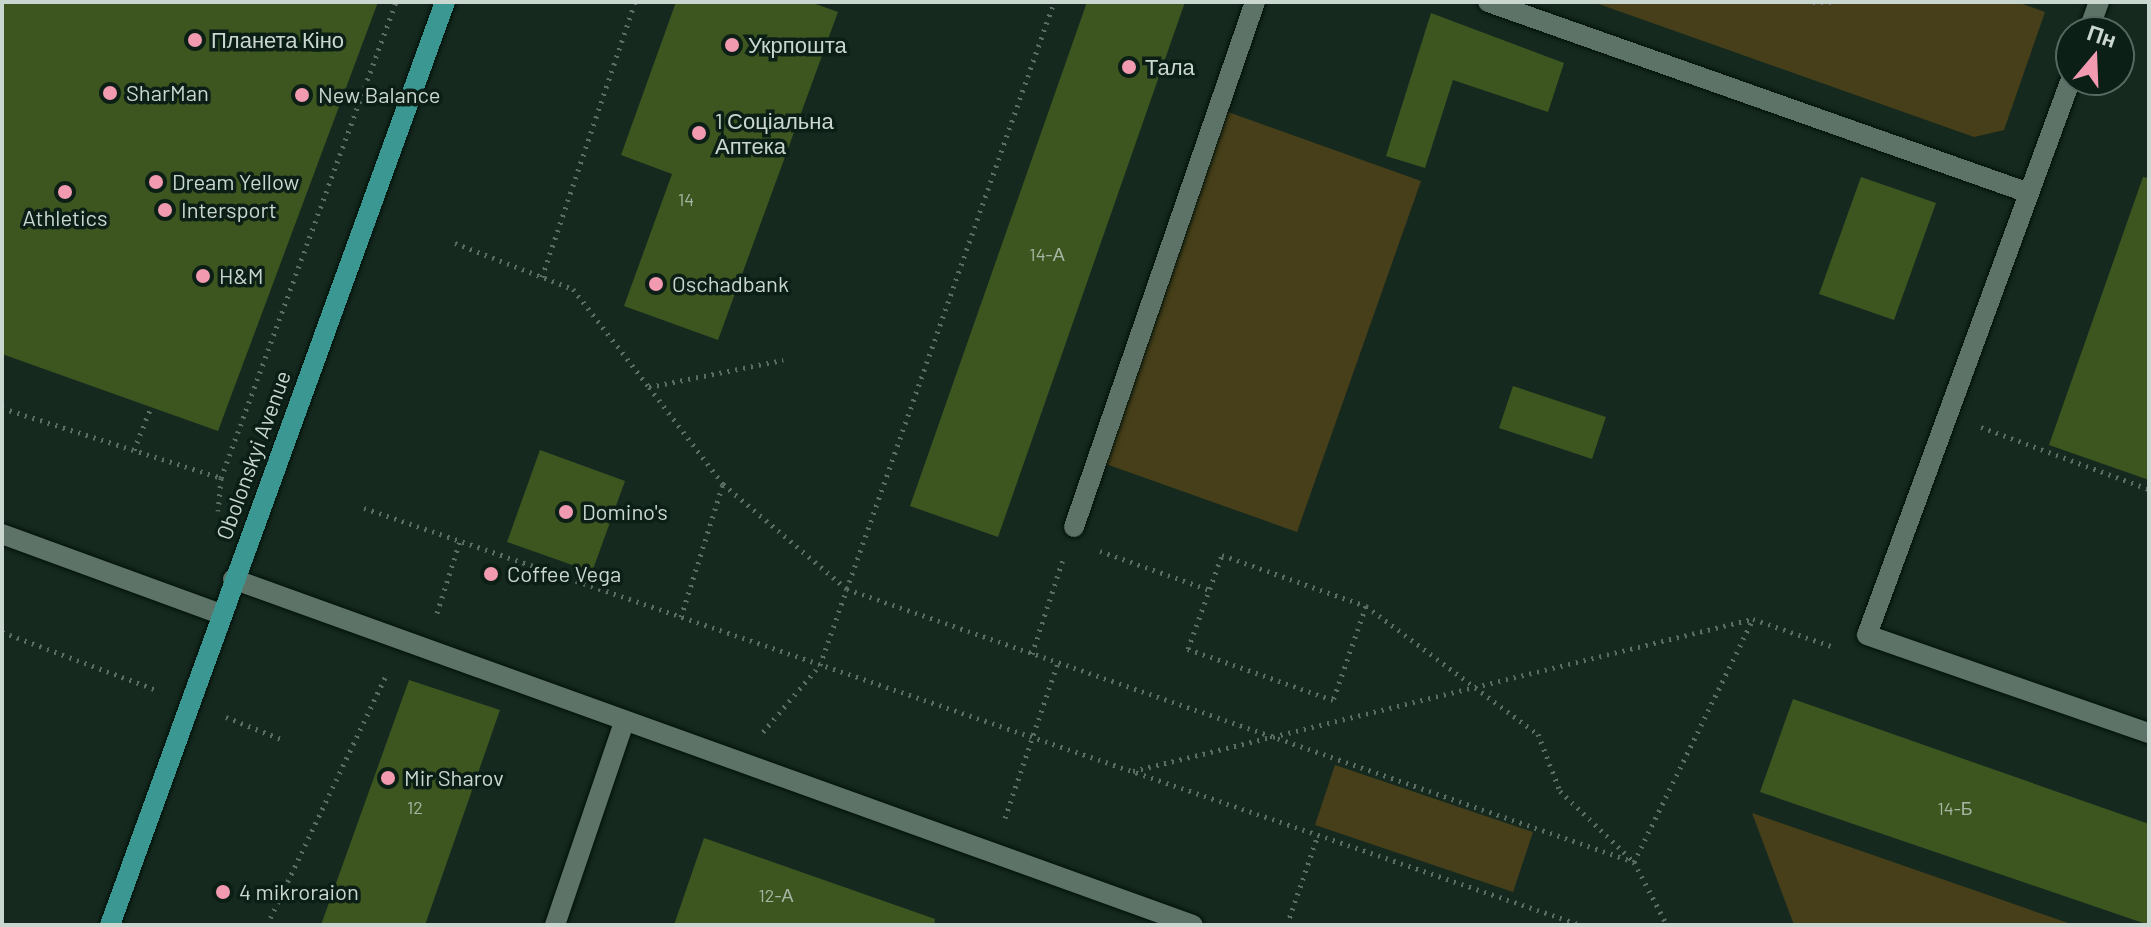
<!DOCTYPE html>
<html>
<head>
<meta charset="utf-8">
<style>
	body { margin:0 }
	#map { position:relative; width:2151px; height:927px; overflow:hidden; background:#15291f; font-family:Barlow,sans-serif }
	div>[style] { position:absolute }
	[style*='--x'] { left:calc(var(--x)*1px); top:calc(var(--y)*1px); width:calc(var(--w)*1px); rotate:calc(var(--a)*1deg) }
	.green>* { inset:0; background:#463f19 }
	.building>* { inset:0; background:#3d5620 }
	.path>* { height:5px; margin-top:-2.5px; transform-origin:0; background:repeating-linear-gradient(90deg,#5c6d65 0 2px,transparent 0 8px) }
	.roads { filter:drop-shadow(0 0 2px #011109) drop-shadow(0 0 2px #011109) }
	.minor>* { height:20px; margin:-10px; padding:0 10px; transform-origin:10px; border-radius:10px; background:#5d7367 }
	.major>* { height:20px; margin:-10px; padding:0 10px; transform-origin:10px; border-radius:10px; background:#3b9792 }
	.dots>* { width:22px; height:22px; translate:-50% -50%; box-sizing:border-box; border:4px solid #0b1f16; border-radius:50% }
	span { translate:-50% -50%; white-space:nowrap; text-align:center; line-height:1.15; -webkit-text-stroke:7px #0b1f16; paint-order:stroke }
	.number-label { font-size:18px; color:#a7b6a4 }
	.number-label span { -webkit-text-stroke-width:0 }
	.poi-label { font-size:22px; color:#cad6d0 }
	.left { translate:0 -50%; text-align:left }
	.street-label { font-size:22px; color:#cad6d0 }
	.frame { position:absolute; inset:0; border:4px solid #cad6d0; pointer-events:none }
	.north { position:absolute; left:2055px; top:16px; width:80px; height:80px; box-sizing:border-box; background:#0b1f16; border:2px solid #576860; border-radius:50%; rotate:19deg; font-size:22px; font-weight:700; line-height:32px; text-align:center; color:#cad6d0 }
	.north::after { content:''; display:block; margin:auto; width:28px; height:36px; background:#f29ab0; clip-path:polygon(50% 0,100% 100%,50% 72%,0 100%) }
</style>
</head>
<body>
<div id="map">
	<div class="green">
		<div style="clip-path:polygon(1593px 2px,2017px 2px,2045px 12px,2004px 130px,1974px 137px)"></div>
		<div style="clip-path:polygon(1228px 112px,1421px 181px,1297px 532px,1103px 463px)"></div>
		<div style="clip-path:polygon(1335px 765px,1533px 832px,1513px 892px,1315px 825px)"></div>
		<div style="clip-path:polygon(1752px 813px,2074px 925px,1794px 925px)"></div>
	</div>
	<div class="building">
		<div style="clip-path:polygon(2px 2px,378px 2px,218px 431px,2px 354px)"></div>
		<div style="clip-path:polygon(676px 2px,810px 2px,838px 12px,718px 340px,624px 306px,672px 174px,621px 155px)"></div>
		<div style="clip-path:polygon(1087px 2px,1185px 2px,998px 537px,910px 506px)"></div>
		<div style="clip-path:polygon(1431px 13px,1564px 63px,1548px 112px,1453px 80px,1425px 168px,1386px 156px)"></div>
		<div style="clip-path:polygon(1861px 177px,1936px 203px,1894px 320px,1819px 294px)"></div>
		<div style="clip-path:polygon(2143px 177px,2149px 178px,2149px 480px,2049px 445px)"></div>
		<div style="clip-path:polygon(1513px 386px,1606px 417px,1592px 459px,1499px 428px)"></div>
		<div style="clip-path:polygon(540px 450px,625px 481px,592px 572px,507px 542px)"></div>
		<div style="clip-path:polygon(409px 680px,500px 710px,432px 905px,425px 925px,321px 925px)"></div>
		<div style="clip-path:polygon(1793px 699px,2149px 824px,2149px 925px,1760px 792px)"></div>
		<div style="clip-path:polygon(704px 838px,935px 919px,934px 925px,674px 925px)"></div>
	</div>
	<div class="path">
		<div style="--x:1813;--y:2;--w:18;--a:0"></div>
		<div style="--x:455;--y:243;--w:127;--a:21.3"></div>
		<div style="--x:573;--y:289;--w:124;--a:52.2"></div>
		<div style="--x:649;--y:387;--w:137;--a:-11.4"></div>
		<div style="--x:542;--y:277;--w:290;--a:-71.3"></div>
		<div style="--x:649;--y:387;--w:122;--a:52.7"></div>
		<div style="--x:723;--y:484;--w:162;--a:40.3"></div>
		<div style="--x:847;--y:589;--w:833;--a:19.13"></div>
		<div style="--x:2;--y:408;--w:230;--a:17.7"></div>
		<div style="--x:221;--y:478;--w:33;--a:95"></div>
		<div style="--x:1981;--y:427;--w:179;--a:20.3"></div>
		<div style="--x:134;--y:450;--w:46;--a:-68.4"></div>
		<div style="--x:221;--y:478;--w:507;--a:-69.81"></div>
		<div style="--x:364;--y:508;--w:1286;--a:18.91"></div>
		<div style="--x:1100;--y:551;--w:117;--a:19.5"></div>
		<div style="--x:1222;--y:555;--w:153;--a:19.5"></div>
		<div style="--x:1366;--y:606;--w:100;--a:109.3"></div>
		<div style="--x:1333;--y:700;--w:154;--a:-160.6"></div>
		<div style="--x:1188;--y:649;--w:100;--a:-70.1"></div>
		<div style="--x:1366;--y:606;--w:214;--a:36.7"></div>
		<div style="--x:1538;--y:734;--w:61;--a:68.9"></div>
		<div style="--x:1560;--y:791;--w:103;--a:43.8"></div>
		<div style="--x:1634;--y:862;--w:71;--a:62.4"></div>
		<div style="--x:437;--y:613;--w:76;--a:-72.3"></div>
		<div style="--x:681;--y:617;--w:139;--a:-72.5"></div>
		<div style="--x:2;--y:632;--w:165;--a:20.5"></div>
		<div style="--x:1032;--y:654;--w:100;--a:-71.9"></div>
		<div style="--x:226;--y:717;--w:59;--a:21.8"></div>
		<div style="--x:763;--y:732;--w:88;--a:-49.6"></div>
		<div style="--x:820;--y:665;--w:703;--a:-70.56"></div>
		<div style="--x:1133;--y:771;--w:637;--a:-13.8"></div>
		<div style="--x:1005;--y:818;--w:165;--a:-71.2"></div>
		<div style="--x:1634;--y:862;--w:271;--a:-63.9"></div>
		<div style="--x:1753;--y:619;--w:86;--a:19.1"></div>
		<div style="--x:267;--y:925;--w:279;--a:-64.5"></div>
		<div style="--x:1287;--y:925;--w:95;--a:-71"></div>
	</div>
	<div class="roads">
		<div class="minor">
			<div style="--x:1488;--y:2;--w:574;--a:19.45"></div>
			<div style="--x:2088;--y:32;--w:32;--a:-70"></div>
			<div style="--x:2071;--y:79;--w:592;--a:110.15"></div>
			<div style="--x:1867;--y:635;--w:299;--a:19.2"></div>
			<div style="--x:1074;--y:527;--w:555;--a:-70.98"></div>
			<div style="--x:2;--y:534;--w:233;--a:20.1"></div>
			<div style="--x:233;--y:579;--w:1020;--a:19.82"></div>
			<div style="--x:555;--y:925;--w:214;--a:-71.2"></div>
		</div>
		<div class="major">
			<div style="--x:110;--y:925;--w:982;--a:-70.05"></div>
		</div>
	</div>
	<div class="dots">
		<div style="left:195px;top:40px;background:#f29ab0"></div>
		<div style="left:732px;top:45px;background:#f29ab0"></div>
		<div style="left:1129px;top:67px;background:#f29ab0"></div>
		<div style="left:110px;top:93px;background:#f29ab0"></div>
		<div style="left:302px;top:95px;background:#f29ab0"></div>
		<div style="left:699px;top:133px;background:#f29ab0"></div>
		<div style="left:156px;top:182px;background:#f29ab0"></div>
		<div style="left:65px;top:192px;background:#f29ab0"></div>
		<div style="left:165px;top:210px;background:#f29ab0"></div>
		<div style="left:203px;top:276px;background:#f29ab0"></div>
		<div style="left:656px;top:284px;background:#f29ab0"></div>
		<div style="left:566px;top:512px;background:#f29ab0"></div>
		<div style="left:491px;top:574px;background:#f29ab0"></div>
		<div style="left:388px;top:778px;background:#f29ab0"></div>
		<div style="left:223px;top:892px;background:#f29ab0"></div>
	</div>
	<div class="number-label">
		<span style="left:686px;top:199px">14</span>
		<span style="left:1047px;top:254px">14-А</span>
		<span style="left:415px;top:807px">12</span>
		<span style="left:1955px;top:808px">14-Б</span>
		<span style="left:776px;top:895px">12-А</span>
	</div>
	<div class="poi-label">
		<span class="left" style="left:211px;top:40px">Планета Кіно</span>
		<span class="left" style="left:748px;top:45px">Укрпошта</span>
		<span class="left" style="left:1145px;top:67px">Тала</span>
		<span class="left" style="left:126px;top:93px">SharMan</span>
		<span class="left" style="left:318px;top:95px">New Balance</span>
		<span class="left" style="left:715px;top:133px">1 Соціальна<br>Аптека</span>
		<span class="left" style="left:172px;top:182px">Dream Yellow</span>
		<span class="left" style="left:181px;top:210px">Intersport</span>
		<span style="left:65px;top:218px">Athletics</span>
		<span class="left" style="left:219px;top:276px">H&amp;M</span>
		<span class="left" style="left:672px;top:284px">Oschadbank</span>
		<span class="left" style="left:582px;top:512px">Domino's</span>
		<span class="left" style="left:507px;top:574px">Coffee Vega</span>
		<span class="left" style="left:404px;top:778px">Mir Sharov</span>
		<span class="left" style="left:239px;top:892px">4 mikroraion</span>
	</div>
	<div class="street-label">
		<span style="left:253px;top:455px;rotate:-70deg">Obolonskyi Avenue</span>
	</div>
	<div class="frame"></div>
	<div class="north">Пн</div>
</div>
</body>
</html>
